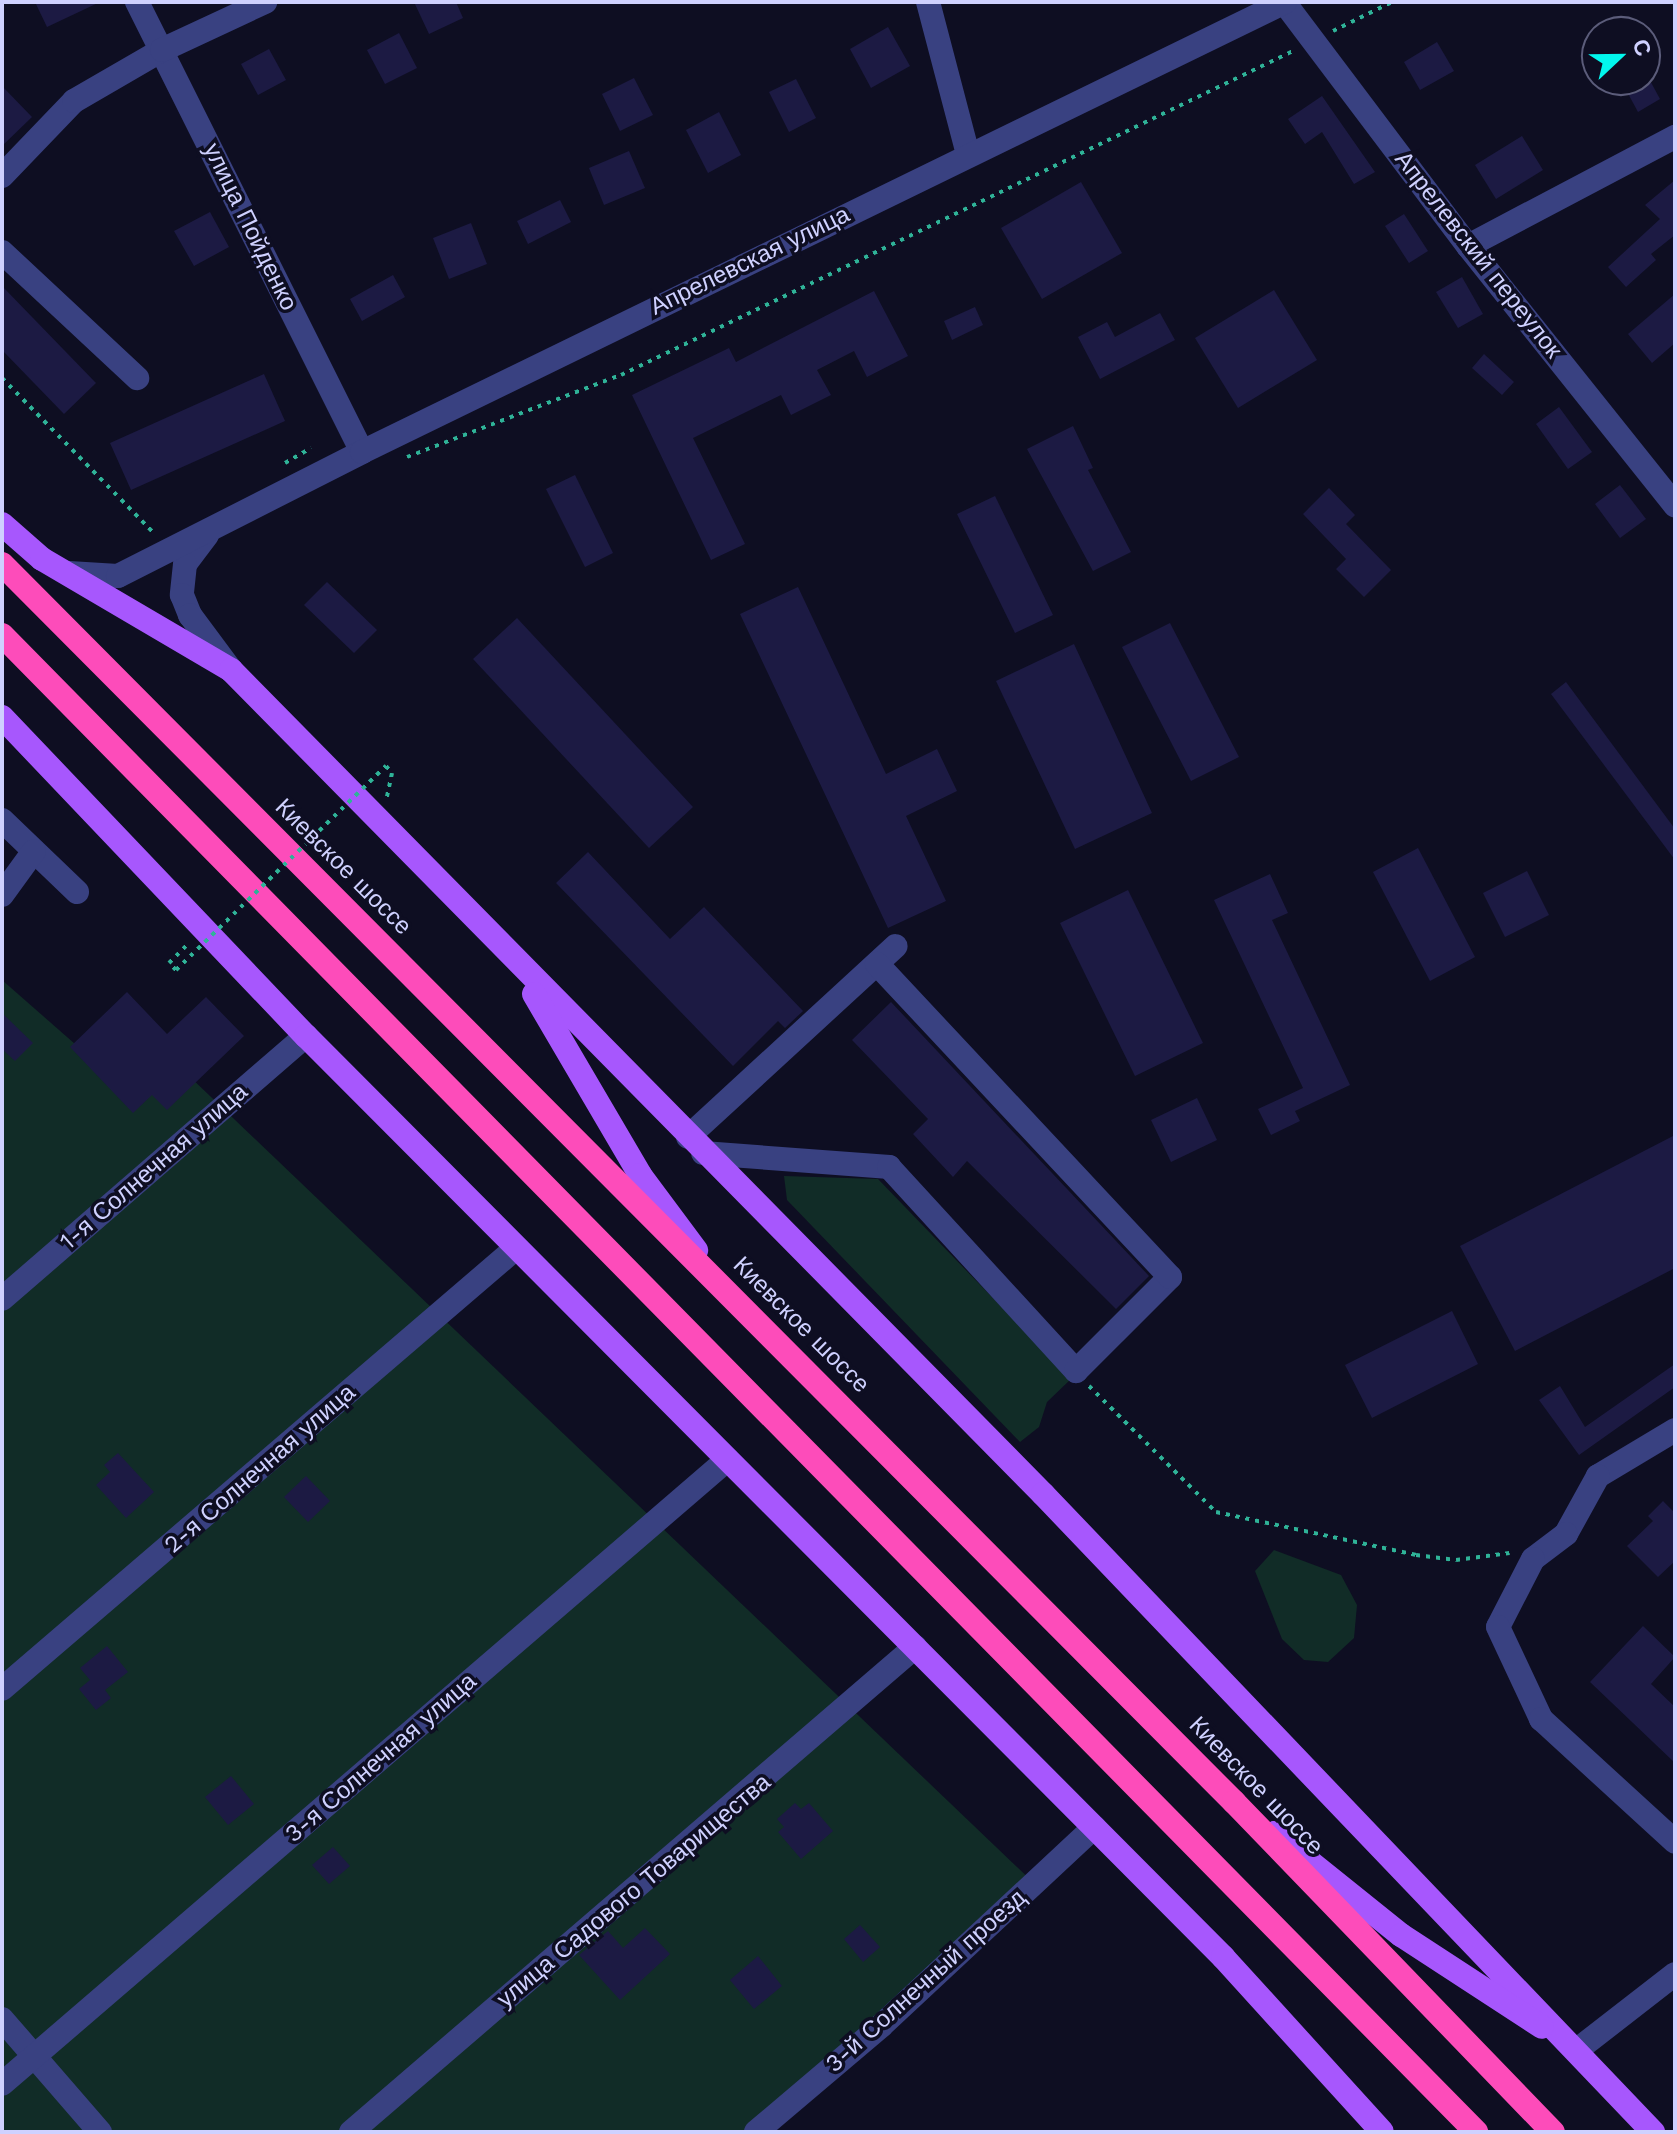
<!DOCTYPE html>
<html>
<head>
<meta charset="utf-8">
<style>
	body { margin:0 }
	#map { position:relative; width:1677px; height:2134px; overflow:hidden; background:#0e0e22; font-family:"Work Sans",sans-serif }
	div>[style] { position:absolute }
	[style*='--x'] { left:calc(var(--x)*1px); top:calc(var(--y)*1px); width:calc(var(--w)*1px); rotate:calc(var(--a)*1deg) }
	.green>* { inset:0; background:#112c27 }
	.building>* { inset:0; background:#1c1a43 }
	.path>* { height:4px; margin-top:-2px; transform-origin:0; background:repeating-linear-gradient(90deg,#2fb398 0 4px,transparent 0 10px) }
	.minor>* { height:24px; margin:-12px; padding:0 12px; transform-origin:12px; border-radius:12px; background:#394181 }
	.major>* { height:24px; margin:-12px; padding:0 12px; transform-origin:12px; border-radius:12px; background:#a757fd }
	.highway>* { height:24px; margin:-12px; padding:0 12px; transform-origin:12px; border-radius:12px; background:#fd4cba }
	.path-bridge>* { height:4px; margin-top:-2px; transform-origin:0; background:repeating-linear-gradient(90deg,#2fb398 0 4px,transparent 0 10px) }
	span { translate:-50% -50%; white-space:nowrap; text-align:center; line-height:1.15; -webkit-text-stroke:7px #0e0e22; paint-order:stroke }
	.street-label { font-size:24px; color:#cfd1ff }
	.frame { position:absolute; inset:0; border:4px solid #cfd1ff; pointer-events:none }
	.north { position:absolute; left:1581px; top:16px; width:80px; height:80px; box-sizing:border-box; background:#0e0e22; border:2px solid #5b5c7a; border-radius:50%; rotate:68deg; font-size:22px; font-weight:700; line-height:32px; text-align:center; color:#cfd1ff }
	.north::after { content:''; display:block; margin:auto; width:28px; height:36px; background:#02f7ed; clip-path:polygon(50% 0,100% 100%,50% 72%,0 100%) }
</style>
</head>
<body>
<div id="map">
	<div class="green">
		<div style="clip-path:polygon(2px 980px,83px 1051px,187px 1074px,1039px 1888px,769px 2132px,2px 2132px)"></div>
		<div style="clip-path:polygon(784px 1176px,878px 1179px,1071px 1379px,1047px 1402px,1039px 1427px,1020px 1442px,787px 1200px)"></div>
		<div style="clip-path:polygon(1274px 1550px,1341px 1575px,1357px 1605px,1354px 1638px,1328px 1662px,1304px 1660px,1282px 1639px,1255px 1571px)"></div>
	</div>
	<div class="building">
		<div style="clip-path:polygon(35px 2px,100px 2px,47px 27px)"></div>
		<div style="clip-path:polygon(414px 2px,456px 2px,463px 18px,429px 34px)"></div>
		<div style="clip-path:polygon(888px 27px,910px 66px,871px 88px,850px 49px)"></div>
		<div style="clip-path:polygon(399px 33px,417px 68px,385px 84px,367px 50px)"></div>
		<div style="clip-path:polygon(1437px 42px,1454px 71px,1420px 90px,1404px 62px)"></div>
		<div style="clip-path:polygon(269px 49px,286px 80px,258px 95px,241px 64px)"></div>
		<div style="clip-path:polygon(1647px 75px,1660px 99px,1638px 112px,1625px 88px)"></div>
		<div style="clip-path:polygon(634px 78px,653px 115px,620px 131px,602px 94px)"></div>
		<div style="clip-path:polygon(796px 79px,816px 118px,789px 132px,769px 92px)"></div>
		<div style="clip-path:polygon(2px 86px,32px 117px,2px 146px)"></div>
		<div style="clip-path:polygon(1322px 96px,1375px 172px,1354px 184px,1322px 132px,1305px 144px,1288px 119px)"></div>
		<div style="clip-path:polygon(719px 112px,741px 155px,708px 173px,686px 130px)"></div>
		<div style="clip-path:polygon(1522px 136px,1543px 170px,1496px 199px,1475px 165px)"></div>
		<div style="clip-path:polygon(629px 151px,645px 188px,604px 205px,589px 168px)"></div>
		<div style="clip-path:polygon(1675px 180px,1675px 235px,1651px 254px,1656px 260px,1626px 287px,1608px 267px,1660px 219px,1645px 205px)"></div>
		<div style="clip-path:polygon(1081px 182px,1122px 253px,1042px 299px,1001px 228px)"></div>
		<div style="clip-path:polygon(560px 200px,571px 222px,528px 244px,517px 221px)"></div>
		<div style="clip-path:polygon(210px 212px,229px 247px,194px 266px,174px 231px)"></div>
		<div style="clip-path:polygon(1404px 214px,1428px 251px,1409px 263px,1385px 226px)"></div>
		<div style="clip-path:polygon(471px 223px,487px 264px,449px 279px,433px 238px)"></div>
		<div style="clip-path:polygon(393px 275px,405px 297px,362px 321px,350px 299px)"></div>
		<div style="clip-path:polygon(1462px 277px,1483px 314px,1458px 328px,1436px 292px)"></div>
		<div style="clip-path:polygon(2px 286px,96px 383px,64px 414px,2px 350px)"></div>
		<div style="clip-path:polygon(1274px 290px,1317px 360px,1238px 408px,1195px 338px)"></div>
		<div style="clip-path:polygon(874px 291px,908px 356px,867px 377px,854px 351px,817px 370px,831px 395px,791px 415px,781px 395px,693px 438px,745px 544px,711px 560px,632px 395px,729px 348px,736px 362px)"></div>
		<div style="clip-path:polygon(1675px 294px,1675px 343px,1652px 363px,1628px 334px)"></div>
		<div style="clip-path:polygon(975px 307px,983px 325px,952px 340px,944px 321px)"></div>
		<div style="clip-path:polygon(1160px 313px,1175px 340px,1100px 379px,1078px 337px,1107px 322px,1115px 337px)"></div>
		<div style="clip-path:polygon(1484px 354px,1514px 382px,1502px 395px,1472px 368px)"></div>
		<div style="clip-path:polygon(264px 374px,285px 421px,131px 490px,110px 443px)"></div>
		<div style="clip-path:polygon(1559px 407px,1592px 452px,1568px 469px,1536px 424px)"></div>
		<div style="clip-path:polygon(1073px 426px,1093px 468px,1088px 470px,1131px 552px,1093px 571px,1027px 449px)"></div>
		<div style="clip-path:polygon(575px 475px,613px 553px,585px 567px,546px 489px)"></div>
		<div style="clip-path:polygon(1620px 485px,1646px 519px,1620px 538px,1595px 504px)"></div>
		<div style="clip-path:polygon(1329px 488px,1355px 515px,1346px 524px,1391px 570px,1364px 597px,1336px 569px,1346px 559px,1303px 514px)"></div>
		<div style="clip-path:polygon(995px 496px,1053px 615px,1015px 633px,957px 514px)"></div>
		<div style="clip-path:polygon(327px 582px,377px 630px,354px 653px,304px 605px)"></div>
		<div style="clip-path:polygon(798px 587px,886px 774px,937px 749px,957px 791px,906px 816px,946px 901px,888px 928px,740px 614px)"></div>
		<div style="clip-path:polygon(517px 618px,693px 807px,649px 848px,473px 659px)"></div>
		<div style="clip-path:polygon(1170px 623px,1239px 757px,1191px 781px,1122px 647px)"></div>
		<div style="clip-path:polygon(1074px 644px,1152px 813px,1075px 849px,996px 681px)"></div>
		<div style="clip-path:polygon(1566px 682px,1675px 829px,1675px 860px,1551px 694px)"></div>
		<div style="clip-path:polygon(1418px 848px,1475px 957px,1430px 981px,1373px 872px)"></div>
		<div style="clip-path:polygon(588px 852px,670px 939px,704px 907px,803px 1011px,785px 1028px,778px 1021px,733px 1066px,556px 883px)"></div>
		<div style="clip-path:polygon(1527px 871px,1549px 915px,1505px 937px,1483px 893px)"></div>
		<div style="clip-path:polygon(1270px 874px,1288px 913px,1272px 920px,1350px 1085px,1295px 1111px,1300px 1121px,1271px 1135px,1258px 1109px,1303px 1088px,1214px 900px)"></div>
		<div style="clip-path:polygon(1128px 890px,1203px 1043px,1135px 1076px,1060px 923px)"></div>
		<div style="clip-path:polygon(127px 992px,167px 1034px,206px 997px,244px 1036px,167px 1110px,152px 1095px,133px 1113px,70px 1047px)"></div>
		<div style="clip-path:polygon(891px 1002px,1149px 1276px,1116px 1309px,967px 1161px,953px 1177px,913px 1134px,928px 1119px,852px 1040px)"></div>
		<div style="clip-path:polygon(2px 1013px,33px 1043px,15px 1061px,2px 1049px)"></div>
		<div style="clip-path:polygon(1197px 1098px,1217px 1140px,1171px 1162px,1151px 1120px)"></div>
		<div style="clip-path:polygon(1675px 1135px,1675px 1268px,1515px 1351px,1460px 1246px)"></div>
		<div style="clip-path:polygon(1452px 1311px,1478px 1364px,1372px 1418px,1345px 1365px)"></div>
		<div style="clip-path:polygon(1675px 1364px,1675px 1387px,1579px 1455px,1539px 1400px,1560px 1386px,1585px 1427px)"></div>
		<div style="clip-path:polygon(118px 1453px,154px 1492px,126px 1518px,96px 1485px,110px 1472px,104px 1465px)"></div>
		<div style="clip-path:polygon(306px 1476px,330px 1501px,308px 1522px,284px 1497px)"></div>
		<div style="clip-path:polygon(1663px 1501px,1675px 1513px,1675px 1561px,1658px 1577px,1627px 1546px,1653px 1521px,1648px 1516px)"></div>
		<div style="clip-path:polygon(1643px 1626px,1675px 1657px,1651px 1684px,1675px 1707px,1675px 1763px,1590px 1682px)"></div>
		<div style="clip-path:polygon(107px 1646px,128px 1672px,105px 1690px,111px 1698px,96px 1710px,79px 1689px,90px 1680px,80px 1668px)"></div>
		<div style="clip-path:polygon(231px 1776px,254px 1804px,228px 1825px,205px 1797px)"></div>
		<div style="clip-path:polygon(795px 1803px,801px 1809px,809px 1803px,833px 1831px,801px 1859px,778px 1832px,784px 1827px,777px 1819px)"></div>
		<div style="clip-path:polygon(333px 1847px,350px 1866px,329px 1884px,312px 1865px)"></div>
		<div style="clip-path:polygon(860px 1925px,880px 1947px,863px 1962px,844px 1939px)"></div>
		<div style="clip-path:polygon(645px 1928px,670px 1954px,620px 2000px,579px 1955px,608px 1931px,623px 1948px)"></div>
		<div style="clip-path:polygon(758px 1956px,782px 1986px,754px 2009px,730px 1980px)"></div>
	</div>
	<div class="path">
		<div style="--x:1333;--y:31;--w:66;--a:-26.2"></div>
		<div style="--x:2;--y:378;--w:217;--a:45.6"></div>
		<div style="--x:407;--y:457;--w:229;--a:-21"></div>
		<div style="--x:621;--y:375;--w:746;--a:-25.74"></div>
		<div style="--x:285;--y:463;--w:30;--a:-30"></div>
		<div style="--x:386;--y:766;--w:9;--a:49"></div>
		<div style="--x:392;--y:773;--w:25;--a:102"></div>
		<div style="--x:176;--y:970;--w:10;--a:-135"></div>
		<div style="--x:169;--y:963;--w:28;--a:-45"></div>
		<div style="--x:1089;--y:1386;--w:179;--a:44.8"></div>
		<div style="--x:1216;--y:1512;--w:205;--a:12.1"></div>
		<div style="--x:1416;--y:1555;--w:40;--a:7.1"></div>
		<div style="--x:1456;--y:1560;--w:54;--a:-7.4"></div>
	</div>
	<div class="minor">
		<div style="--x:137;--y:2;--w:503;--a:63.43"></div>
		<div style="--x:928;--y:2;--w:158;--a:75.3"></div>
		<div style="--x:1284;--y:2;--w:306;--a:53"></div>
		<div style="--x:1468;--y:246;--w:332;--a:51.4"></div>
		<div style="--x:2;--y:176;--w:104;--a:-46.2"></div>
		<div style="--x:74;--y:101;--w:102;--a:-30.1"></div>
		<div style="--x:162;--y:50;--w:114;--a:-25"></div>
		<div style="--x:1468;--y:246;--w:234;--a:-27.8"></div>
		<div style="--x:2;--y:252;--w:185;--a:43"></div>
		<div style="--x:207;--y:535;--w:36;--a:127"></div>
		<div style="--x:185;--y:564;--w:31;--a:96"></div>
		<div style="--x:182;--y:595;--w:22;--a:68"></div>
		<div style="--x:190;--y:615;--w:69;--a:53.3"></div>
		<div style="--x:69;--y:573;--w:49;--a:3.5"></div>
		<div style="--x:118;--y:576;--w:274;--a:-26.9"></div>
		<div style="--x:362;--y:452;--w:1027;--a:-25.99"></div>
		<div style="--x:2;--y:820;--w:104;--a:43.8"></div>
		<div style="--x:2;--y:895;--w:54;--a:-54"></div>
		<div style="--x:688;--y:1137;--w:282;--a:-42.6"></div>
		<div style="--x:703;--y:1153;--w:187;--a:4.3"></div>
		<div style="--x:889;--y:1167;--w:277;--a:47.5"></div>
		<div style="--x:1076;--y:1371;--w:133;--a:-45"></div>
		<div style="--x:1170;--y:1277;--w:429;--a:-133.1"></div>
		<div style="--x:2;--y:1299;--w:402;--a:-40.9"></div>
		<div style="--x:1675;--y:1430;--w:90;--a:149.1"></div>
		<div style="--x:1598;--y:1476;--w:66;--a:118.9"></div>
		<div style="--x:1566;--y:1534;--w:41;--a:142.9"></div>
		<div style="--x:1533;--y:1559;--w:76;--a:117.2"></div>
		<div style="--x:1498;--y:1627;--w:102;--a:64.9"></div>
		<div style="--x:1541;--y:1719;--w:182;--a:42.5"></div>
		<div style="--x:2;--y:1689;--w:677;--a:-40.63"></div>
		<div style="--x:2;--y:2019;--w:150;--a:49.1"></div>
		<div style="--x:1577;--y:2050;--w:124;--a:-37.8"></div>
		<div style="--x:2;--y:2084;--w:957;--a:-40.72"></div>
		<div style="--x:351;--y:2132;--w:744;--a:-40.69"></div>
		<div style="--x:756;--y:2132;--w:165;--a:-40.3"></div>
		<div style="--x:882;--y:2025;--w:290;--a:-43"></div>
	</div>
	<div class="major">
		<div style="--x:2;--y:524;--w:53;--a:41.2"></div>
		<div style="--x:42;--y:559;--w:219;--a:30.4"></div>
		<div style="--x:231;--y:670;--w:1157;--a:45.42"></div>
		<div style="--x:1043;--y:1494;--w:883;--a:46.29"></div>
		<div style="--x:2;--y:717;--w:441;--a:46.4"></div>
		<div style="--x:306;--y:1036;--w:1300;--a:45.12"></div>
		<div style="--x:1223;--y:1957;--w:236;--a:47.7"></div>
		<div style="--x:534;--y:994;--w:210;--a:59.6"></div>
		<div style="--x:640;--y:1175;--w:94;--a:53.3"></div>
		<div style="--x:1274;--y:1833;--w:163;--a:38.8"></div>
		<div style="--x:1401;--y:1935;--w:168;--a:33.1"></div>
	</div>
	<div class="highway">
		<div style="--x:2;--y:564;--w:1747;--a:45.14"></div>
		<div style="--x:1234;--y:1802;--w:459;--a:46"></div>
		<div style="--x:2;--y:635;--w:2101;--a:45.44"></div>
	</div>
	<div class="path-bridge">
		<div style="--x:176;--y:970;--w:293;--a:-44.2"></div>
	</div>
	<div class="street-label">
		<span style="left:250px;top:227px;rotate:64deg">улица Пойденко</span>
		<span style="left:1478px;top:255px;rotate:52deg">Апрелевский переулок</span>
		<span style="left:750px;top:261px;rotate:-26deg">Апрелевская улица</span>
		<span style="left:343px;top:867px;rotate:45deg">Киевское шоссе</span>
		<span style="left:154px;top:1167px;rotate:-41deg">1-я Солнечная улица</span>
		<span style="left:801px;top:1325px;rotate:45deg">Киевское шоссе</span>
		<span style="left:260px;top:1469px;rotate:-41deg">2-я Солнечная улица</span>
		<span style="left:381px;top:1758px;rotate:-41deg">3-я Солнечная улица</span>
		<span style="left:1256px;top:1786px;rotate:46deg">Киевское шоссе</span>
		<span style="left:634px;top:1891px;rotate:-40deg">улица Садового Товарищества</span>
		<span style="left:926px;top:1981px;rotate:-42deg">3-й Солнечный проезд</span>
	</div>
	<div class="frame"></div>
	<div class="north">С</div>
</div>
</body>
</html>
